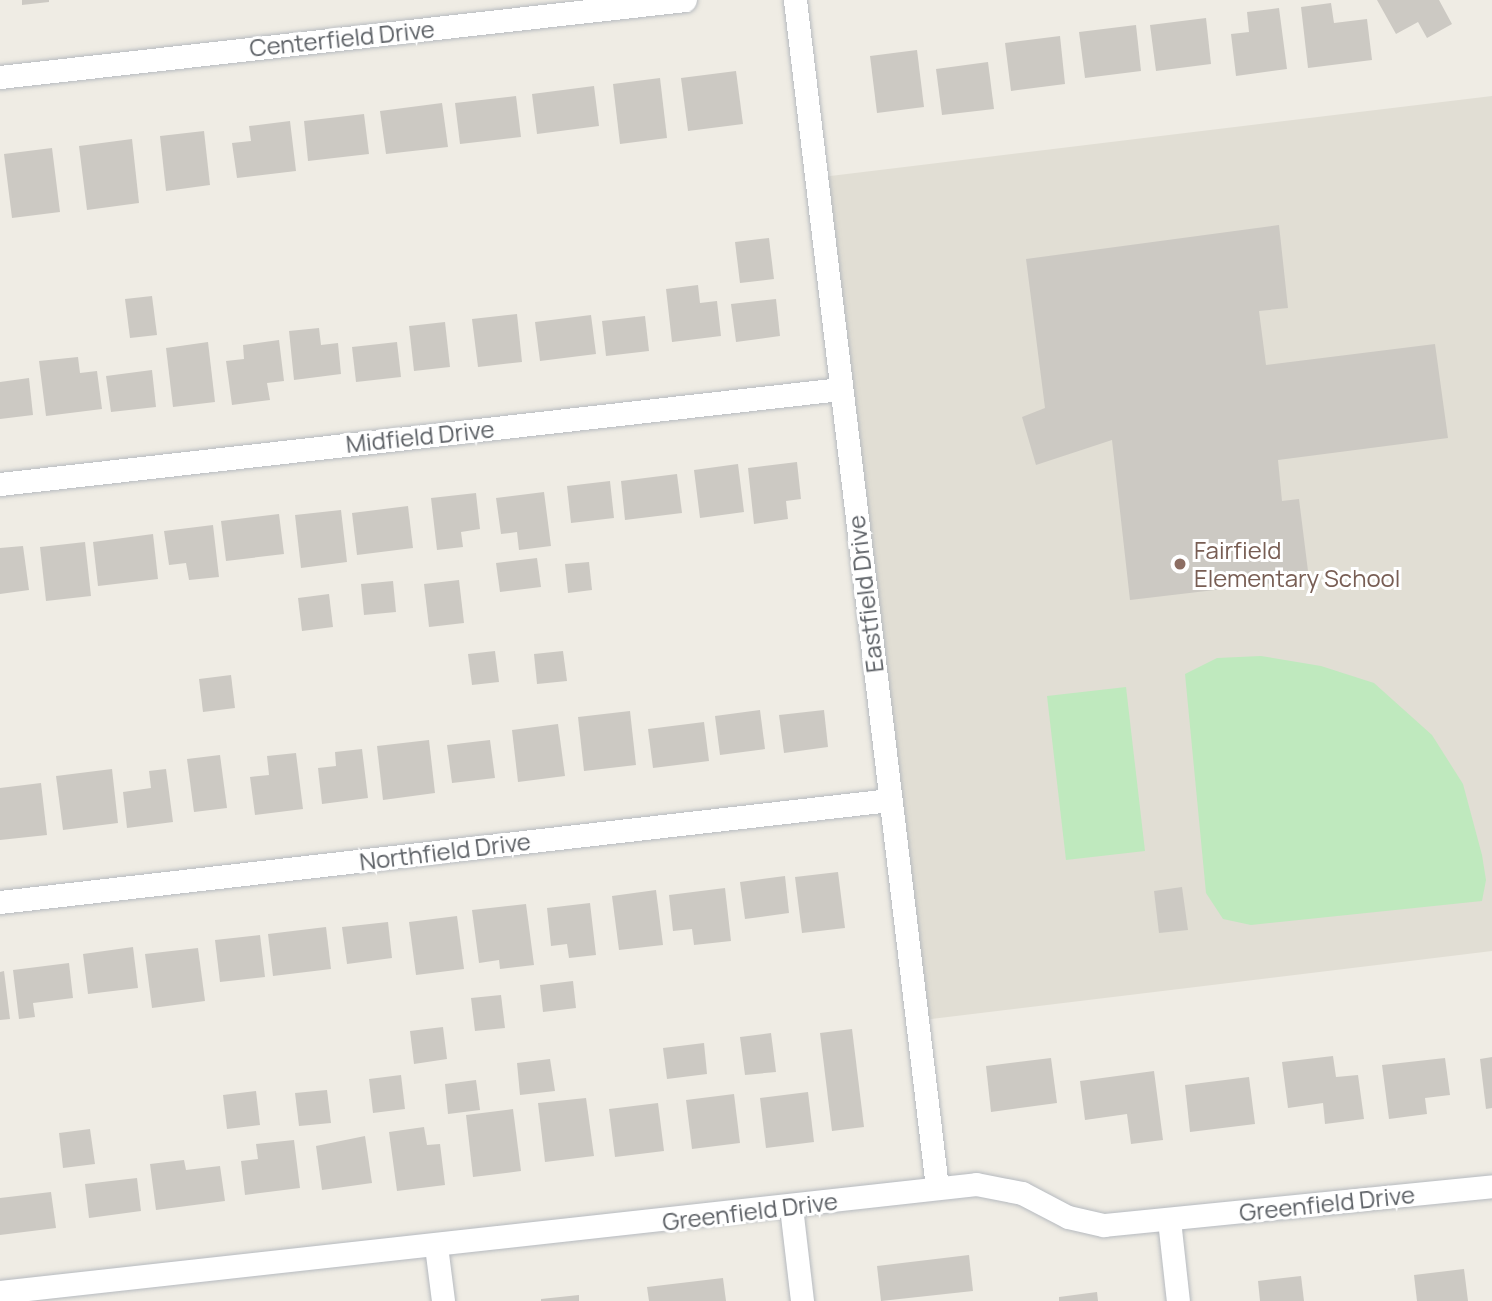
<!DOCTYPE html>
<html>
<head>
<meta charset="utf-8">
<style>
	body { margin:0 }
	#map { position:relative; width:1492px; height:1301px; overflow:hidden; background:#efece4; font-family:Manrope,sans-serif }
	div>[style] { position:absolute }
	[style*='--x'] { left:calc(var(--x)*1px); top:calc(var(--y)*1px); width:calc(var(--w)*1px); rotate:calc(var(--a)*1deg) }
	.education>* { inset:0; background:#e1ded4 }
	.green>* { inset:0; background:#bfe9be }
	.building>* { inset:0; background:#ccc9c3 }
	.roads { filter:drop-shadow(0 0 2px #b6babf) drop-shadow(0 0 2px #b6babf) }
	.street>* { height:23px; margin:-11.5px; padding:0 11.5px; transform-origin:11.5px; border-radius:11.5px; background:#fff }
	.dots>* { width:19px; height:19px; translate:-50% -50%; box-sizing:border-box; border:4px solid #fff; border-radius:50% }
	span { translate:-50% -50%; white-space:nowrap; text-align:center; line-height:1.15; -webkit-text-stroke:6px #fff; paint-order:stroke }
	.street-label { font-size:24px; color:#5c6065 }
	.education-label { font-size:24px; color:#785e54 }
	.left { translate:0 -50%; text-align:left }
</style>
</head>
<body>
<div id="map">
	<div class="education">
		<div style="clip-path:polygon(1492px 96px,1492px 951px,923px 1020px,822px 177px)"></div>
	</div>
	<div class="green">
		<div style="clip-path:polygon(1261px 656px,1321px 666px,1374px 683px,1432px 735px,1463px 784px,1482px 855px,1486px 880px,1482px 901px,1251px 925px,1223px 919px,1206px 893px,1185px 674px,1217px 658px)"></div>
		<div style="clip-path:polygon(1126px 687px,1145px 851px,1066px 860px,1047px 696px)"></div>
	</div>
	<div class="building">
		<div style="clip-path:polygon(22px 0,49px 0,49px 2px,22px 5px)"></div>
		<div style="clip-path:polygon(1377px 0,1439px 0,1452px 24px,1427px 38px,1418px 22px,1396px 34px)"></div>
		<div style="clip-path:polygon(1331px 3px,1334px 23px,1367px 19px,1372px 60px,1308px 68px,1301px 7px)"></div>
		<div style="clip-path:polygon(1279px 8px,1287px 69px,1236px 76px,1231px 34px,1249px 32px,1247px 12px)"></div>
		<div style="clip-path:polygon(1206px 18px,1211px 64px,1156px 71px,1150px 25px)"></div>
		<div style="clip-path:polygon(1136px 25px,1141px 71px,1085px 78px,1079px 32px)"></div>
		<div style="clip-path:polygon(1060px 36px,1065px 84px,1011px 91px,1005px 43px)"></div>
		<div style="clip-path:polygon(917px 50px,924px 107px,877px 113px,870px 56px)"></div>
		<div style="clip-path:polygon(988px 62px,994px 109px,942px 115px,936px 69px)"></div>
		<div style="clip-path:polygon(736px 71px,743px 124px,688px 131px,681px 78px)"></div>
		<div style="clip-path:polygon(660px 78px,667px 138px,620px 144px,613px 84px)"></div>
		<div style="clip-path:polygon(594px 86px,599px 126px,537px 134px,532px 94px)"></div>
		<div style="clip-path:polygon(516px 96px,521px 137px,460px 144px,455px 103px)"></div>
		<div style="clip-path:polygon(442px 103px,448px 147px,386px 154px,380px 111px)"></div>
		<div style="clip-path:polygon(364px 114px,369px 154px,308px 161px,304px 121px)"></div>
		<div style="clip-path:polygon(290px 121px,296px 171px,237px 178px,232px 143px,251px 141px,249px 126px)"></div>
		<div style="clip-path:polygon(204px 131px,210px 185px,166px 191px,160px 136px)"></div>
		<div style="clip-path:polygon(132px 139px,139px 203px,87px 210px,79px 146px)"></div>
		<div style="clip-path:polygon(52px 148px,60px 212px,12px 218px,4px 154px)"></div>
		<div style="clip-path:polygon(1279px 225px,1288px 308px,1259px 311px,1266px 365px,1435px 344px,1448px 438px,1278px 460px,1282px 501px,1299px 499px,1309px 579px,1130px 600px,1112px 440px,1036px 465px,1022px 417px,1045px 408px,1026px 259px)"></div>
		<div style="clip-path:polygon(769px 238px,774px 279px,740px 283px,735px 242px)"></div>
		<div style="clip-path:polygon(698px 285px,700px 303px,717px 301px,721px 336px,672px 342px,666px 289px)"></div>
		<div style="clip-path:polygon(152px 296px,157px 335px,130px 338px,125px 299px)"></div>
		<div style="clip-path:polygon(776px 299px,780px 336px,736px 342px,731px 304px)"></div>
		<div style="clip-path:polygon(517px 314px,522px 362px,478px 367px,472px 319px)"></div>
		<div style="clip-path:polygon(591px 315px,596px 354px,540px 361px,535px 322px)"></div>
		<div style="clip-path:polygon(645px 316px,649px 351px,606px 356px,602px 321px)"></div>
		<div style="clip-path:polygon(445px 322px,450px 367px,414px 371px,409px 326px)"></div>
		<div style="clip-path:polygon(319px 328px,321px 345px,338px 343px,341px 374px,294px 380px,289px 331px)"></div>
		<div style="clip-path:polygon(279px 340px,284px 381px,267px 383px,270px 400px,232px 405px,226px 361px,244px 359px,243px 345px)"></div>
		<div style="clip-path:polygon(208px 342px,215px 402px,173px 407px,166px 348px)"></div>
		<div style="clip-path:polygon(397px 342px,401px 377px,356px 382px,352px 347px)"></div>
		<div style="clip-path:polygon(78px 357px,80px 373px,97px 371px,102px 409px,46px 416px,39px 361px)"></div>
		<div style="clip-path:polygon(152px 370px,156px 407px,111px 412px,106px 376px)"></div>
		<div style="clip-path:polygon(29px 378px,33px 415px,0 419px,0 382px)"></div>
		<div style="clip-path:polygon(797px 462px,801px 499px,786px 501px,788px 519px,754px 524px,748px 468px)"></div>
		<div style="clip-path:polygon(738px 464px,744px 512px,700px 518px,694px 470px)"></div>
		<div style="clip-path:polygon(677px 474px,682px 513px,625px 520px,621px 481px)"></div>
		<div style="clip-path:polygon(610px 481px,614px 518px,571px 523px,567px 486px)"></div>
		<div style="clip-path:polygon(544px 492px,551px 546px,519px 550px,517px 532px,501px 534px,496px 498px)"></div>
		<div style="clip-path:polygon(476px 493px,480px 529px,461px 532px,463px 547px,437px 550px,431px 498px)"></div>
		<div style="clip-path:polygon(408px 506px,413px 548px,357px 555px,352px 513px)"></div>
		<div style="clip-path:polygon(341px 510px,347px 562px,301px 568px,295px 515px)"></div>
		<div style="clip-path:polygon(279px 514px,284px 554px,226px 561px,221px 521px)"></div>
		<div style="clip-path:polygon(213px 525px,219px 577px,189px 580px,186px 563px,169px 565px,164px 531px)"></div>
		<div style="clip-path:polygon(153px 534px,158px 579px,98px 586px,93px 542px)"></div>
		<div style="clip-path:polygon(85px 542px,91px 596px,46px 601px,40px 547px)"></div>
		<div style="clip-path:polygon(23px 546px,29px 590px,0 594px,0 548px)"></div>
		<div style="clip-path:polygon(537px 558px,541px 587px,500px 592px,496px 563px)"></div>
		<div style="clip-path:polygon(589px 562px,592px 590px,568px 593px,565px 564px)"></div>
		<div style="clip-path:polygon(459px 580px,464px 623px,429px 627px,424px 584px)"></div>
		<div style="clip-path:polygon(393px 581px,396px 612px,364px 615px,361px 584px)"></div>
		<div style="clip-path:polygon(329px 594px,333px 627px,302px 631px,298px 598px)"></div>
		<div style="clip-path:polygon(495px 651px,499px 682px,472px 685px,468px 654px)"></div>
		<div style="clip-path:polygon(563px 651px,567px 681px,537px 684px,534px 654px)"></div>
		<div style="clip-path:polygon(231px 675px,235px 708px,203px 712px,199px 679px)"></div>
		<div style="clip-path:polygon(760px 710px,765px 749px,720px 755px,715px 716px)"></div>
		<div style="clip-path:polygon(824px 710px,828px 747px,784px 753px,779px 715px)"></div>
		<div style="clip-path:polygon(630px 711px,636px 765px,584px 771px,578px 717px)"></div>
		<div style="clip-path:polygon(704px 722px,709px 761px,653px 768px,648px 729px)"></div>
		<div style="clip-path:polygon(558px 724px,565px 776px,518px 782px,512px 730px)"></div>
		<div style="clip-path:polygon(429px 740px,435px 793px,383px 800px,377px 746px)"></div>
		<div style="clip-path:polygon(490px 740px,495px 778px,452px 783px,447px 745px)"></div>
		<div style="clip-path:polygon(362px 749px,368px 798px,322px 804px,318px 768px,336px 766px,335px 752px)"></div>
		<div style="clip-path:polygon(296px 753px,303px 809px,255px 815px,250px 777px,269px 775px,267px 756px)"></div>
		<div style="clip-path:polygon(220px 755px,227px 808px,194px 812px,187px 759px)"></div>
		<div style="clip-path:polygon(112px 769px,118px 823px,63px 830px,56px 776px)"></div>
		<div style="clip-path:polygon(166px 769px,173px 822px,127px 828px,123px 792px,151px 788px,149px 771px)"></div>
		<div style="clip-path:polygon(41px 783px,47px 835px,0 840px,0 788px)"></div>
		<div style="clip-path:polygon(838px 872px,845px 928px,802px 933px,795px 877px)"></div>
		<div style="clip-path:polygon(785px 876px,789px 913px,745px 919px,740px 882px)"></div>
		<div style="clip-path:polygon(1182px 887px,1188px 930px,1159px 933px,1154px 891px)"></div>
		<div style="clip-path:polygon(725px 888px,731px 941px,694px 945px,692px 929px,673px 931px,669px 895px)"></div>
		<div style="clip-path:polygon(656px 890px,663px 945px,619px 950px,612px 896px)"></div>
		<div style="clip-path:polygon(590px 903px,596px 955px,569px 958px,567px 944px,551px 946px,547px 908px)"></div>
		<div style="clip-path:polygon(526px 904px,534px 965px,500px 969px,499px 960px,479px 963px,472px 910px)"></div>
		<div style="clip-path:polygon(457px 916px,464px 969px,416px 975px,409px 922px)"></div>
		<div style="clip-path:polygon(388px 922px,392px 958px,347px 964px,342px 927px)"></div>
		<div style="clip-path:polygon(326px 927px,331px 969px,273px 976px,268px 934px)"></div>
		<div style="clip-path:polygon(260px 935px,265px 977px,220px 982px,215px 940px)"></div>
		<div style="clip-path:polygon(133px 947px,138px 988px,88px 994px,83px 954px)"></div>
		<div style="clip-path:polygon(198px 948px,205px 1001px,152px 1008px,145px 954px)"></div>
		<div style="clip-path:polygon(69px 963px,73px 998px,33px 1003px,35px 1017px,19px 1019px,13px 970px)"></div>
		<div style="clip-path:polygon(4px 971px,10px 1019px,0 1020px,0 972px)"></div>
		<div style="clip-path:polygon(573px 981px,576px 1008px,543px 1012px,540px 985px)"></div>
		<div style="clip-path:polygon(501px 995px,505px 1028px,475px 1031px,471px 998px)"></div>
		<div style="clip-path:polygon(443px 1027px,447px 1059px,414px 1064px,410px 1031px)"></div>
		<div style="clip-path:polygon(852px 1029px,864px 1127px,832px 1131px,820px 1033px)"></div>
		<div style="clip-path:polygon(771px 1033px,776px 1072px,745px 1075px,740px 1037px)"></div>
		<div style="clip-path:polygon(704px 1043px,707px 1074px,667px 1079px,663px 1048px)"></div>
		<div style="clip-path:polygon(1333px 1056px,1336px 1077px,1358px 1075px,1364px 1119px,1325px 1124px,1323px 1103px,1288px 1108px,1282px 1062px)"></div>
		<div style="clip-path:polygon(1492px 1057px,1492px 1108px,1486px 1109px,1480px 1059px)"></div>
		<div style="clip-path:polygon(1051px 1058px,1057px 1103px,991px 1112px,986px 1066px)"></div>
		<div style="clip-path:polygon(1445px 1058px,1450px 1095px,1425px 1098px,1427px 1114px,1389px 1119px,1382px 1065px)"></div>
		<div style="clip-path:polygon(550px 1059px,555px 1091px,520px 1095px,517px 1063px)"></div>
		<div style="clip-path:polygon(1154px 1071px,1163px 1140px,1131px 1144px,1127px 1114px,1085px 1120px,1080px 1081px)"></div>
		<div style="clip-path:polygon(401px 1075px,405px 1109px,373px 1113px,369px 1079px)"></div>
		<div style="clip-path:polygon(1249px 1077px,1255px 1124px,1190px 1132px,1185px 1085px)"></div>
		<div style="clip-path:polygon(476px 1080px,480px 1110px,448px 1114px,445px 1084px)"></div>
		<div style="clip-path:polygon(327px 1090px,331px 1123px,299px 1126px,295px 1093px)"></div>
		<div style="clip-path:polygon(256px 1091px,260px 1125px,227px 1129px,223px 1095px)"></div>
		<div style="clip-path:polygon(808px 1092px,814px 1142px,766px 1148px,760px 1098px)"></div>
		<div style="clip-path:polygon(734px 1094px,740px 1143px,692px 1149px,686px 1100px)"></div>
		<div style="clip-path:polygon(586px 1098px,594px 1156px,545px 1162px,538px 1103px)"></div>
		<div style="clip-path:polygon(658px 1103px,664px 1151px,615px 1157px,609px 1109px)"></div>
		<div style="clip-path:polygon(513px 1109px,521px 1171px,473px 1177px,466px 1115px)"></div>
		<div style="clip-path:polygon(424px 1127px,427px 1145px,440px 1144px,445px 1185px,397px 1191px,389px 1132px)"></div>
		<div style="clip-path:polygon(90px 1129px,95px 1164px,63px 1168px,59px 1133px)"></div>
		<div style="clip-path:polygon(365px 1136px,372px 1183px,322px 1190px,316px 1146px)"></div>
		<div style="clip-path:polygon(294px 1140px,300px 1188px,245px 1195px,241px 1161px,258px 1159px,256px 1144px)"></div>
		<div style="clip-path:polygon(184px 1160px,186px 1170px,220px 1166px,225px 1201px,156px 1210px,150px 1164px)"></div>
		<div style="clip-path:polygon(137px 1178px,141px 1211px,89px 1218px,85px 1184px)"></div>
		<div style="clip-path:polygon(51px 1192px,56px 1228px,0 1235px,0 1198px)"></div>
		<div style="clip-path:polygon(969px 1255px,973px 1291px,881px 1301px,877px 1266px)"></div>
		<div style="clip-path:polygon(1464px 1269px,1468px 1301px,1417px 1301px,1414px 1275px)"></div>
		<div style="clip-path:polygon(1301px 1276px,1304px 1301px,1260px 1301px,1258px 1281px)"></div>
		<div style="clip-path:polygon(723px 1278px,726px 1301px,649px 1301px,647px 1287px)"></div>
		<div style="clip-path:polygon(1097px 1292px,1098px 1301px,1059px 1301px,1059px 1297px)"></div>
		<div style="clip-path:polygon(579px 1295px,579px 1301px,541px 1301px,541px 1299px)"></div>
	</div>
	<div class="roads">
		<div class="street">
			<div style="--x:795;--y:0;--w:1195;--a:83.18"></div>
			<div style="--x:0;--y:77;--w:689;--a:-6.41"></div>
			<div style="--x:0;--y:484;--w:845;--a:-6.45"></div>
			<div style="--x:0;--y:902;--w:896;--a:-6.54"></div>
			<div style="--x:791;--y:1207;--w:95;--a:83.3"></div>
			<div style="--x:1169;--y:1220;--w:81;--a:83.7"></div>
			<div style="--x:436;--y:1246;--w:55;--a:82.7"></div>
			<div style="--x:0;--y:1292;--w:982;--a:-6.31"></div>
			<div style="--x:976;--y:1184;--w:47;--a:11.1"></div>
			<div style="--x:1022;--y:1193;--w:52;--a:27.6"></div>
			<div style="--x:1068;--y:1217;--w:37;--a:13"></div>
			<div style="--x:1104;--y:1225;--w:390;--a:-5.7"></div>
		</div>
	</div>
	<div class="dots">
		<div style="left:1180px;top:564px;background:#8d6e63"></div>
	</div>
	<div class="street-label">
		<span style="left:342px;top:38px;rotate:-6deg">Centerfield Drive</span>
		<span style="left:420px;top:436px;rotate:-6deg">Midfield Drive</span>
		<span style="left:865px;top:594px;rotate:-97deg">Eastfield Drive</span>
		<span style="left:445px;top:851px;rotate:-7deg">Northfield Drive</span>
		<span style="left:1327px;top:1203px;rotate:-6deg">Greenfield Drive</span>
		<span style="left:750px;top:1211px;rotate:-7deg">Greenfield Drive</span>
	</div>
	<div class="education-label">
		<span class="left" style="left:1194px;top:564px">Fairfield<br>Elementary School</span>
	</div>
</div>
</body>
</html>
